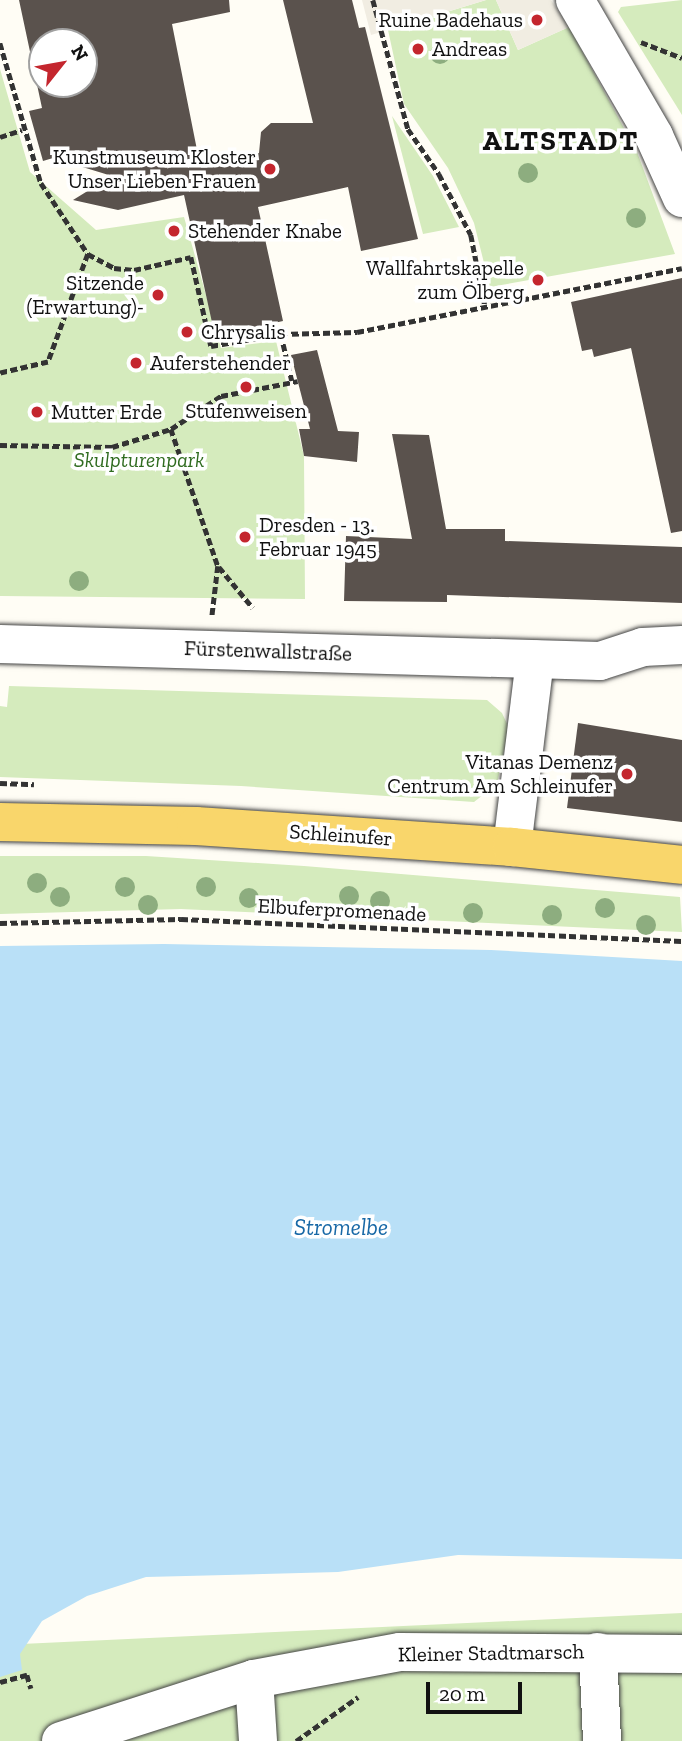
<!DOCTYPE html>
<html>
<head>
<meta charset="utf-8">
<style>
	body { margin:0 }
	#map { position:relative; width:682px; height:1741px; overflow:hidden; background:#fffdf5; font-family:"Zilla Slab",serif }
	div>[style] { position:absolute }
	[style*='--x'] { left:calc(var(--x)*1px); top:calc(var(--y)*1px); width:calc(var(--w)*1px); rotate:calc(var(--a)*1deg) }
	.green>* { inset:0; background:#d5ebbd }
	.plaza>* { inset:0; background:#f1ede2 }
	.water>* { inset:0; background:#b9e0f7 }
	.building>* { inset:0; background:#5a524d }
	.path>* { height:4.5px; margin-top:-2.25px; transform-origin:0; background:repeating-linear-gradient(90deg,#333 0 7px,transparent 0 10.5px) }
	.roads { filter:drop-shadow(0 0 2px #444) drop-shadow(0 0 2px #444) }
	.minor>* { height:38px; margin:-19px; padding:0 19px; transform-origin:19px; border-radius:19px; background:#fff }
	.major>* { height:38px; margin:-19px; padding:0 19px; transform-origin:19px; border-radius:19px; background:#f9d66b }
	.trees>* { width:20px; height:20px; margin:-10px; border-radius:50%; background:#8dad7f }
	.dots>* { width:19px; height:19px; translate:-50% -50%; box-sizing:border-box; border:4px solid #fff; border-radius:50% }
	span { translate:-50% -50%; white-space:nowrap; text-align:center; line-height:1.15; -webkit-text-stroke:7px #fff; paint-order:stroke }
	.poi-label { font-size:21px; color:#111 }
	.right { translate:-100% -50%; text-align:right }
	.left { translate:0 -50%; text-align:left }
	.park-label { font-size:21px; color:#2f6b1f; font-style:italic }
	.street-label { font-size:21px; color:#111 }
	.water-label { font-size:23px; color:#1768a6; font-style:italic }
	.district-label { font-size:28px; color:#111; font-weight:700; letter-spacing:2px }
	.north { position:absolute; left:28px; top:28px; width:70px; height:70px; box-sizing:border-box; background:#fff; border:2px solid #a0a0a0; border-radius:50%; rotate:59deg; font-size:19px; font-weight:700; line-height:28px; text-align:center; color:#111 }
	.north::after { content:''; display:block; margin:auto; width:24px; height:32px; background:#c4262e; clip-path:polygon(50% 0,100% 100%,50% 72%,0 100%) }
	.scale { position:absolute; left:426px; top:1682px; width:96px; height:32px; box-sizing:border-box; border:4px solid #111; border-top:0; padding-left:9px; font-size:21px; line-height:24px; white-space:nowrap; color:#111; -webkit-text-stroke:5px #fff; paint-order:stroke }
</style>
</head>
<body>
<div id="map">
	<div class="green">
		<div style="clip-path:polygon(486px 0,496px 0,518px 50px,569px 27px,637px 152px,675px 254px,490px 287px,474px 223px,448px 168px,404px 104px,388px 30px)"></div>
		<div style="clip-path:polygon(682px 0,682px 115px,618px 12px,621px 7px)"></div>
		<div style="clip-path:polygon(0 69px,30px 172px,96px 230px,184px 217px,221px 348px,276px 341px,304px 456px,305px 599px,0 596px)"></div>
		<div style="clip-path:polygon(392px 116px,433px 176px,459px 227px,423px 234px)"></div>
		<div style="clip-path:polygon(9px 686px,487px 700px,502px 713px,509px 728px,497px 784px,474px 802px,241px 786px,0 777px,0 706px,7px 707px)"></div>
		<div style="clip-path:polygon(0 856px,146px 856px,304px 866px,680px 897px,682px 932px,181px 909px,0 914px)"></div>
		<div style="clip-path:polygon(682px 1613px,682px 1741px,0 1741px,0 1645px)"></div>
	</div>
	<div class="plaza">
		<div style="clip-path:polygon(362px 0,486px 0,371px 35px)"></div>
		<div style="clip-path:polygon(496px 0,551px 0,569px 27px,518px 50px)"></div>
	</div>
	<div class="water">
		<div style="clip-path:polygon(164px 944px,491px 950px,682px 961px,682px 1559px,458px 1555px,338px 1572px,146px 1577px,87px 1596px,42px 1621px,20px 1654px,22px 1670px,0 1677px,0 946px)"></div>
	</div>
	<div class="building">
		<div style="clip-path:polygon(evenodd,19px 0,229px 0,230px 12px,172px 24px,200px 165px,259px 153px,261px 132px,271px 123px,313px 123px,283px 0,352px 0,359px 28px,365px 27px,418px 239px,361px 251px,348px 187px,258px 207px,283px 321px,215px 336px,184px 195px,118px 210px,73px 200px,112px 176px,53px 158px,43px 161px,29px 111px,42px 108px,19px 0,42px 42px,84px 42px,84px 84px,42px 84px,42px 42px)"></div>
		<div style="clip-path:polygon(682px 278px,682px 531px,671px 533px,631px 348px,594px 357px,592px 349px,582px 351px,571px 302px)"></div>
		<div style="clip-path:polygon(317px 350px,338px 431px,359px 432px,357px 462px,304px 456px,299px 429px,310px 429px,291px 355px)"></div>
		<div style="clip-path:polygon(392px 434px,429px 435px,446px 529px,505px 529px,505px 541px,682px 547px,682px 603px,447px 595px,447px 602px,344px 601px,346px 536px,412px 539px)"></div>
		<div style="clip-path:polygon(578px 723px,682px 740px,682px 822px,567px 808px)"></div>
	</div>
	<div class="path">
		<div style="--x:373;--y:0;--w:134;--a:74.8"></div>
		<div style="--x:408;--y:129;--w:55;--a:55.4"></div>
		<div style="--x:439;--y:174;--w:69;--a:62.3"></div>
		<div style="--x:471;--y:235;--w:72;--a:78.8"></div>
		<div style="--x:641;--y:42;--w:44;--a:21.3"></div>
		<div style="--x:0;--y:43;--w:146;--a:73.7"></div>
		<div style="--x:41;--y:183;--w:85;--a:56.5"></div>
		<div style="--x:88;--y:254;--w:115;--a:110.3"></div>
		<div style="--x:48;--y:362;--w:49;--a:167.1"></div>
		<div style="--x:0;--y:137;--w:23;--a:-18"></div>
		<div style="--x:88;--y:254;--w:30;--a:28"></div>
		<div style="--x:114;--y:268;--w:20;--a:6"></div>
		<div style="--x:134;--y:270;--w:58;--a:-12.8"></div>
		<div style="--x:191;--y:257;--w:91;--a:77.3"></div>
		<div style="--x:211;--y:346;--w:71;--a:-9.7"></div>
		<div style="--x:281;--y:334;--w:76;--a:-1.5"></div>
		<div style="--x:357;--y:332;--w:331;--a:-11.1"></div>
		<div style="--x:281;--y:334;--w:48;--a:76.8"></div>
		<div style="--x:171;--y:429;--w:60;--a:-33.4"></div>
		<div style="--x:221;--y:396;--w:78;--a:-11"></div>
		<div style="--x:0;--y:445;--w:112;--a:1"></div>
		<div style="--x:112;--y:447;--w:62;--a:-17"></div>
		<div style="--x:171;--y:429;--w:145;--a:71.1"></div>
		<div style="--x:218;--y:566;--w:51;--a:96.7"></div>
		<div style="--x:219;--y:567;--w:53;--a:50.3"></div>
		<div style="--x:0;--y:783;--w:34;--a:2"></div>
		<div style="--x:0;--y:923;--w:181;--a:-1.3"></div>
		<div style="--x:181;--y:919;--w:501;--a:2.51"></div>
		<div style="--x:0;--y:1682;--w:28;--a:-15"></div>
		<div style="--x:27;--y:1675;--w:14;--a:73"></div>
		<div style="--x:296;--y:1741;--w:76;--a:-35.4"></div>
	</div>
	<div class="roads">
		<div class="minor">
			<div style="--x:575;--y:0;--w:157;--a:59.8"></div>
			<div style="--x:654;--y:136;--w:68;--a:65.7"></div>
			<div style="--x:0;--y:644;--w:600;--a:1.62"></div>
			<div style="--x:600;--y:661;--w:45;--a:-18"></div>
			<div style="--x:643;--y:647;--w:39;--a:-3"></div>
			<div style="--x:512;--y:847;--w:189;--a:-83"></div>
			<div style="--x:598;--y:1652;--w:89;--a:87.4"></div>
			<div style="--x:254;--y:1679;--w:62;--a:86.3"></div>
			<div style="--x:61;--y:1741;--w:203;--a:-17.8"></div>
			<div style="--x:254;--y:1679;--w:148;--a:-10.5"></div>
			<div style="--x:400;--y:1652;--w:282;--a:0.4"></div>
		</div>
		<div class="major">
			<div style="--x:0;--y:822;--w:196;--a:1.2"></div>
			<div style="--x:196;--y:826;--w:317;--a:3.8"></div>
			<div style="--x:512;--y:847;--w:171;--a:6"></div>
		</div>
	</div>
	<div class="trees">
		<div style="left:440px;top:54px"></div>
		<div style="left:528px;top:173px"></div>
		<div style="left:636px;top:218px"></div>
		<div style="left:79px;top:581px"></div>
		<div style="left:37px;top:883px"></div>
		<div style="left:125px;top:887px"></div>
		<div style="left:206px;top:887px"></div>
		<div style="left:349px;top:896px"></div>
		<div style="left:60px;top:897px"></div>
		<div style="left:249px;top:898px"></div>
		<div style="left:380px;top:901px"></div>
		<div style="left:148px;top:905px"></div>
		<div style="left:605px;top:908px"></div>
		<div style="left:473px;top:913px"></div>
		<div style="left:552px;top:915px"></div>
		<div style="left:646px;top:925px"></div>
	</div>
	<div class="dots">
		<div style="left:537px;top:20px;background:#c4262e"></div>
		<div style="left:418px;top:49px;background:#c4262e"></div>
		<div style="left:270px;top:169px;background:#c4262e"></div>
		<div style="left:174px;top:231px;background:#c4262e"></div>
		<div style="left:538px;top:280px;background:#c4262e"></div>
		<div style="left:158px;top:295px;background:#c4262e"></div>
		<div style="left:187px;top:332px;background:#c4262e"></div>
		<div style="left:136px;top:363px;background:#c4262e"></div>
		<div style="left:246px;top:387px;background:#c4262e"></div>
		<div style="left:37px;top:412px;background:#c4262e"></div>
		<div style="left:245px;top:537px;background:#c4262e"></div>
		<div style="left:627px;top:774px;background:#c4262e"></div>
	</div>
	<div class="poi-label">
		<span class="right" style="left:523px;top:20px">Ruine Badehaus</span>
		<span class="left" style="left:432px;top:49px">Andreas</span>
		<span class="right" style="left:256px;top:169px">Kunstmuseum Kloster<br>Unser Lieben Frauen</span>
		<span class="left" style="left:188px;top:231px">Stehender Knabe</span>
		<span class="right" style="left:524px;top:280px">Wallfahrtskapelle<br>zum Ölberg</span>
		<span class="right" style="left:144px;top:295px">Sitzende<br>(Erwartung)-</span>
		<span class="left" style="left:201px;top:332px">Chrysalis</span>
		<span class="left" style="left:150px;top:363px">Auferstehender</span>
		<span style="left:246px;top:411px">Stufenweisen</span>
		<span class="left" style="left:51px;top:412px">Mutter Erde</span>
		<span class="left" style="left:259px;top:537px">Dresden - 13.<br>Februar 1945</span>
		<span class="right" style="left:613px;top:774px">Vitanas Demenz<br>Centrum Am Schleinufer</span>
	</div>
	<div class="park-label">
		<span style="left:139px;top:460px">Skulpturenpark</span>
	</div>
	<div class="street-label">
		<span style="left:268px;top:651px;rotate:2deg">Fürstenwallstraße</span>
		<span style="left:341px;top:835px;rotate:4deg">Schleinufer</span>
		<span style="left:342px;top:910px;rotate:3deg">Elbuferpromenade</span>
		<span style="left:491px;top:1653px;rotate:-1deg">Kleiner Stadtmarsch</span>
	</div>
	<div class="water-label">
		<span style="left:341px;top:1227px">Stromelbe</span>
	</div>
	<div class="district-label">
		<span style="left:561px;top:141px">ALTSTADT</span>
	</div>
	<div class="north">N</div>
	<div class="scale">20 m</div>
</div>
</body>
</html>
